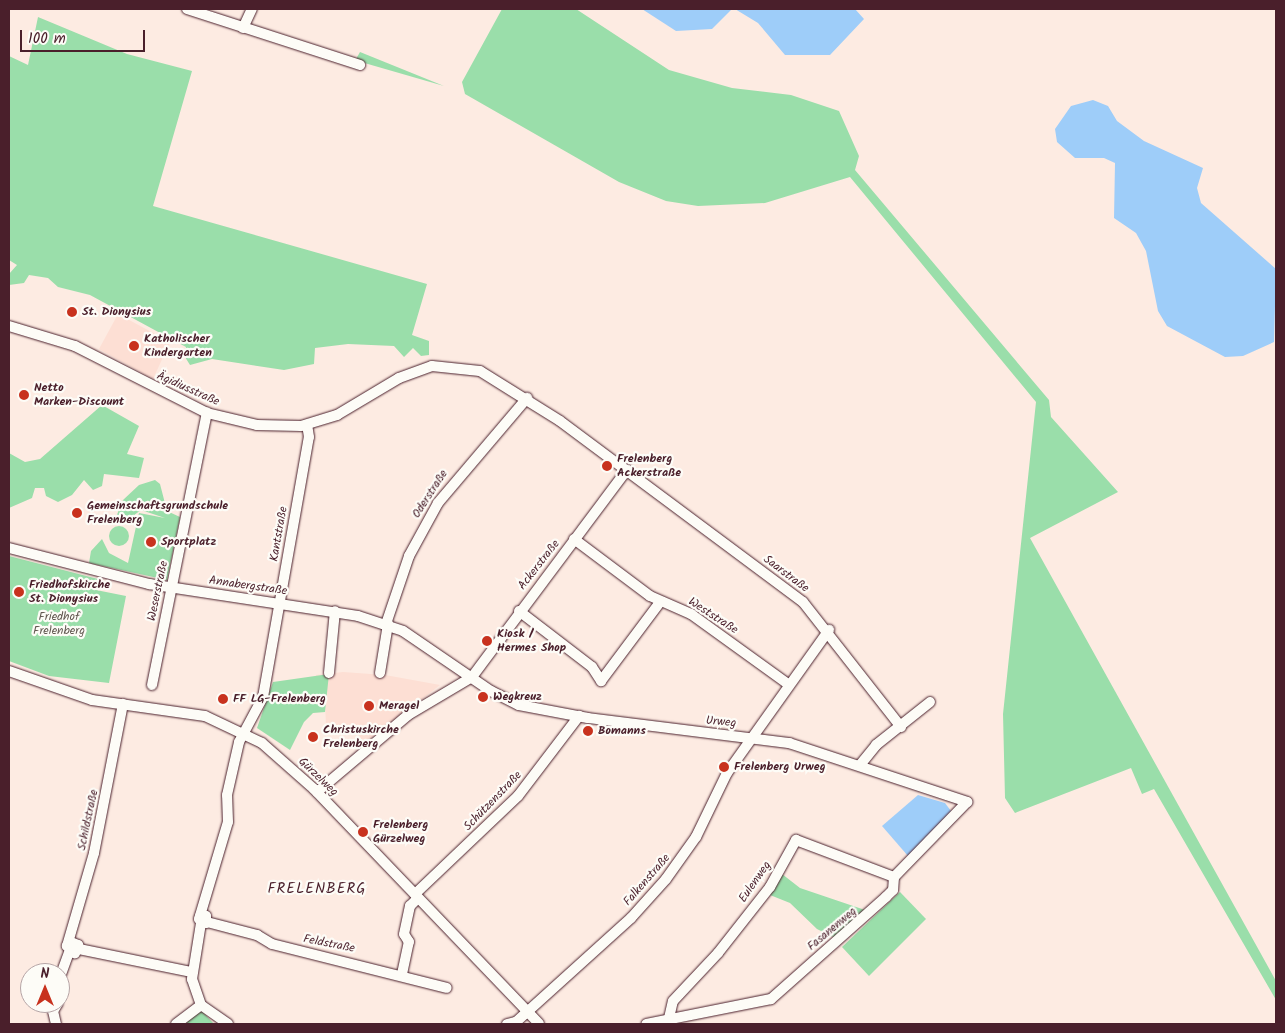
<!DOCTYPE html>
<html>
<head>
<meta charset="utf-8">
<style>
	body { margin:0 }
	#map { position:relative; width:1285px; height:1033px; overflow:hidden; background:#fdebe2; font-family:Kalam,sans-serif }
	div>[style] { position:absolute }
	[style*='--x'] { left:calc(var(--x)*1px); top:calc(var(--y)*1px); width:calc(var(--w)*1px); rotate:calc(var(--a)*1deg) }
	.built>* { inset:0; background:#fddfd4 }
	.green>* { inset:0; background:#9adeaa }
	.round { border-radius:50% }
	.water>* { inset:0; background:#9ecdf9 }
	.roads { filter:drop-shadow(0 0 1px #4a1f2b) drop-shadow(0 0 1px #4a1f2b) }
	.street>* { height:10px; margin:-5px; padding:0 5px; transform-origin:5px; border-radius:5px; background:#fdfcf7 }
	.dots>* { width:14px; height:14px; translate:-50% -50%; box-sizing:border-box; border:2px solid #fdfcf7; border-radius:50% }
	span { translate:-50% -50%; white-space:nowrap; text-align:center; line-height:1.15; -webkit-text-stroke:4.5px #fdfcf7; paint-order:stroke }
	.poi-label { font-size:12px; color:#4a1f2b; font-weight:700 }
	.left { translate:0 -50%; text-align:left }
	.street-label { font-size:12px; color:#4a1f2b }
	.park-label { font-size:12px; color:#625851 }
	.quarter-label { font-size:15px; color:#4a1f2b; letter-spacing:1px }
	.frame { position:absolute; inset:0; border:10px solid #4a1f2b; pointer-events:none }
	.north { position:absolute; left:20px; top:963px; width:50px; height:50px; box-sizing:border-box; background:#fdfcf7; border:1px solid #b5a4a5; border-radius:50%; rotate:0deg; font-size:14px; font-weight:700; line-height:20px; text-align:center; color:#4a1f2b }
	.north::after { content:''; display:block; margin:auto; width:18px; height:22px; background:#c8321e; clip-path:polygon(50% 0,100% 100%,50% 72%,0 100%) }
	.scale { position:absolute; left:20px; top:30px; width:125px; height:22px; box-sizing:border-box; border:2px solid #4a1f2b; border-top:0; padding-left:6px; font-size:15px; line-height:18px; white-space:nowrap; color:#4a1f2b; -webkit-text-stroke:4px #fdfcf7; paint-order:stroke }
</style>
</head>
<body>
<div id="map">
	<div class="built">
		<div style="clip-path:polygon(118px 314px,170px 342px,153px 379px,99px 349px)"></div>
		<div style="clip-path:polygon(343px 672px,385px 675px,440px 685px,363px 745px,356px 728px,326px 726px,325px 702px,315px 701px,316px 675px)"></div>
	</div>
	<div class="green">
		<div style="clip-path:polygon(502px 9px,576px 9px,669px 70px,732px 88px,791px 95px,839px 111px,859px 156px,855px 170px,1049px 400px,1051px 417px,1118px 492px,1030px 538px,1276px 981px,1276px 1000px,1154px 789px,1142px 794px,1131px 768px,1015px 813px,1005px 798px,1003px 714px,1036px 402px,850px 177px,765px 203px,698px 206px,666px 201px,619px 182px,465px 94px,462px 82px)"></div>
		<div style="clip-path:polygon(38px 17px,127px 54px,192px 71px,153px 206px,427px 284px,412px 335px,429px 341px,429px 355px,421px 356px,413px 348px,404px 357px,394px 346px,348px 344px,315px 348px,314px 364px,284px 370px,212px 359px,190px 365px,185px 357px,186px 347px,90px 295px,58px 287px,48px 278px,29px 275px,24px 283px,9px 285px,9px 274px,17px 265px,9px 260px,9px 56px,28px 65px)"></div>
		<div style="clip-path:polygon(360px 52px,444px 86px,361px 62px,356px 59px)"></div>
		<div style="clip-path:polygon(102px 405px,139px 426px,127px 454px,144px 458px,139px 478px,104px 474px,102px 486px,93px 490px,84px 480px,72px 495px,58px 502px,46px 496px,44px 488px,35px 488px,32px 498px,9px 508px,9px 453px,25px 462px,40px 459px)"></div>
		<div style="clip-path:polygon(155px 480px,160px 484px,167px 511px,180px 517px,167px 580px,89px 563px,91px 551px,102px 539px,109px 553px,128px 563px,139px 513px,165px 518px,141px 510px,122px 524px,114px 522px,123px 500px,139px 485px)"></div>
		<div class="round" style="left:109px;top:526px;width:20px;height:20px"></div>
		<div style="clip-path:polygon(9px 556px,98px 579px,96px 590px,126px 596px,109px 683px,49px 676px,9px 661px)"></div>
		<div style="clip-path:polygon(329px 674px,325px 712px,313px 713px,304px 722px,290px 750px,257px 728px,273px 682px)"></div>
		<div style="clip-path:polygon(782px 874px,800px 888px,865px 910px,835px 938px,817px 929px,790px 903px,770px 895px)"></div>
		<div style="clip-path:polygon(900px 892px,926px 919px,869px 976px,842px 947px)"></div>
		<div style="clip-path:polygon(200px 1009px,214px 1024px,183px 1024px)"></div>
	</div>
	<div class="water">
		<div style="clip-path:polygon(642px 9px,732px 9px,712px 29px,676px 31px)"></div>
		<div style="clip-path:polygon(735px 9px,855px 9px,864px 19px,830px 55px,785px 55px,758px 23px)"></div>
		<div style="clip-path:polygon(1093px 100px,1108px 106px,1117px 121px,1144px 141px,1203px 168px,1197px 188px,1201px 203px,1276px 269px,1274px 342px,1243px 356px,1225px 357px,1167px 326px,1158px 311px,1146px 251px,1136px 233px,1114px 218px,1115px 163px,1104px 158px,1075px 158px,1057px 142px,1055px 129px,1071px 106px)"></div>
		<div style="clip-path:polygon(918px 795px,945px 803px,951px 811px,908px 856px,882px 826px)"></div>
	</div>
	<div class="roads">
		<div class="street">
			<div style="--x:187;--y:9;--w:182;--a:17.9"></div>
			<div style="--x:243;--y:28;--w:21;--a:-65"></div>
			<div style="--x:9;--y:326;--w:69;--a:16.9"></div>
			<div style="--x:75;--y:346;--w:148;--a:26.9"></div>
			<div style="--x:207;--y:413;--w:51;--a:13.5"></div>
			<div style="--x:257;--y:425;--w:44;--a:1.3"></div>
			<div style="--x:301;--y:426;--w:38;--a:-17"></div>
			<div style="--x:337;--y:415;--w:72;--a:-30.8"></div>
			<div style="--x:399;--y:378;--w:35;--a:-20"></div>
			<div style="--x:432;--y:366;--w:48;--a:5.9"></div>
			<div style="--x:480;--y:371;--w:94;--a:32"></div>
			<div style="--x:560;--y:421;--w:303;--a:36.7"></div>
			<div style="--x:803;--y:602;--w:159;--a:51.9"></div>
			<div style="--x:574;--y:539;--w:95;--a:36.9"></div>
			<div style="--x:650;--y:596;--w:45;--a:23.7"></div>
			<div style="--x:691;--y:614;--w:120;--a:35.8"></div>
			<div style="--x:9;--y:548;--w:145;--a:14.4"></div>
			<div style="--x:149;--y:584;--w:211;--a:8.7"></div>
			<div style="--x:358;--y:616;--w:47;--a:18.4"></div>
			<div style="--x:403;--y:631;--w:107;--a:34.3"></div>
			<div style="--x:491;--y:691;--w:31;--a:27"></div>
			<div style="--x:519;--y:705;--w:70;--a:10.7"></div>
			<div style="--x:588;--y:718;--w:203;--a:7.1"></div>
			<div style="--x:789;--y:743;--w:188;--a:18.3"></div>
			<div style="--x:967;--y:802;--w:105;--a:134.2"></div>
			<div style="--x:894;--y:877;--w:13;--a:94"></div>
			<div style="--x:893;--y:890;--w:10;--a:135"></div>
			<div style="--x:886;--y:897;--w:154;--a:138.4"></div>
			<div style="--x:771;--y:999;--w:127;--a:168.7"></div>
			<div style="--x:519;--y:611;--w:92;--a:37.5"></div>
			<div style="--x:592;--y:667;--w:17;--a:57"></div>
			<div style="--x:601;--y:681;--w:99;--a:-53.2"></div>
			<div style="--x:386;--y:624;--w:72;--a:-71.3"></div>
			<div style="--x:409;--y:556;--w:60;--a:-61.3"></div>
			<div style="--x:438;--y:503;--w:138;--a:-49.7"></div>
			<div style="--x:9;--y:671;--w:88;--a:19.3"></div>
			<div style="--x:92;--y:700;--w:114;--a:8.1"></div>
			<div style="--x:205;--y:716;--w:63;--a:25.3"></div>
			<div style="--x:262;--y:743;--w:69;--a:41.5"></div>
			<div style="--x:314;--y:789;--w:325;--a:46.2"></div>
			<div style="--x:329;--y:673;--w:62;--a:-84.5"></div>
			<div style="--x:380;--y:673;--w:50;--a:-80.7"></div>
			<div style="--x:152;--y:685;--w:278;--a:-78.6"></div>
			<div style="--x:860;--y:765;--w:26;--a:-51"></div>
			<div style="--x:876;--y:745;--w:69;--a:-38.5"></div>
			<div style="--x:317;--y:792;--w:119;--a:-40.2"></div>
			<div style="--x:408;--y:715;--w:74;--a:-30.7"></div>
			<div style="--x:472;--y:677;--w:259;--a:-53.2"></div>
			<div style="--x:415;--y:894;--w:142;--a:-43.6"></div>
			<div style="--x:518;--y:796;--w:101;--a:-52.7"></div>
			<div style="--x:200;--y:916;--w:6;--a:0"></div>
			<div style="--x:206;--y:916;--w:7;--a:90"></div>
			<div style="--x:206;--y:923;--w:8;--a:-150"></div>
			<div style="--x:199;--y:919;--w:101;--a:-73.4"></div>
			<div style="--x:228;--y:822;--w:27;--a:-92"></div>
			<div style="--x:227;--y:795;--w:54;--a:-77.2"></div>
			<div style="--x:239;--y:742;--w:51;--a:-61.9"></div>
			<div style="--x:263;--y:697;--w:264;--a:-80"></div>
			<div style="--x:309;--y:437;--w:12;--a:-99"></div>
			<div style="--x:207;--y:922;--w:52;--a:14.6"></div>
			<div style="--x:257;--y:935;--w:17;--a:31"></div>
			<div style="--x:272;--y:944;--w:180;--a:14.1"></div>
			<div style="--x:201;--y:923;--w:57;--a:99.1"></div>
			<div style="--x:192;--y:979;--w:28;--a:71"></div>
			<div style="--x:201;--y:1005;--w:33;--a:35"></div>
			<div style="--x:71;--y:942;--w:8;--a:23"></div>
			<div style="--x:78;--y:945;--w:9;--a:111"></div>
			<div style="--x:75;--y:953;--w:11;--a:-139"></div>
			<div style="--x:67;--y:946;--w:97;--a:-73.8"></div>
			<div style="--x:94;--y:853;--w:152;--a:-79"></div>
			<div style="--x:79;--y:949;--w:114;--a:11.6"></div>
			<div style="--x:402;--y:974;--w:33;--a:-78"></div>
			<div style="--x:409;--y:942;--w:9;--a:-122"></div>
			<div style="--x:404;--y:934;--w:29;--a:-78"></div>
			<div style="--x:410;--y:906;--w:11;--a:-45"></div>
			<div style="--x:60;--y:977;--w:27;--a:-70"></div>
			<div style="--x:669;--y:1018;--w:17;--a:-77"></div>
			<div style="--x:673;--y:1001;--w:66;--a:-46.8"></div>
			<div style="--x:718;--y:953;--w:84;--a:-51.8"></div>
			<div style="--x:770;--y:887;--w:54;--a:-61"></div>
			<div style="--x:796;--y:840;--w:105;--a:20.7"></div>
			<div style="--x:56;--y:1024;--w:13;--a:-103"></div>
			<div style="--x:53;--y:1011;--w:9;--a:-58"></div>
			<div style="--x:176;--y:1024;--w:31;--a:-37"></div>
			<div style="--x:507;--y:1024;--w:9;--a:-13"></div>
			<div style="--x:516;--y:1022;--w:155;--a:-42.1"></div>
			<div style="--x:631;--y:918;--w:52;--a:-48.1"></div>
			<div style="--x:666;--y:879;--w:52;--a:-54.5"></div>
			<div style="--x:696;--y:837;--w:71;--a:-64.2"></div>
			<div style="--x:727;--y:773;--w:176;--a:-54.5"></div>
		</div>
	</div>
	<div class="dots">
		<div style="left:72px;top:312px;background:#c8321e"></div>
		<div style="left:134px;top:346px;background:#c8321e"></div>
		<div style="left:24px;top:395px;background:#c8321e"></div>
		<div style="left:607px;top:466px;background:#c8321e"></div>
		<div style="left:77px;top:513px;background:#c8321e"></div>
		<div style="left:151px;top:542px;background:#c8321e"></div>
		<div style="left:19px;top:592px;background:#c8321e"></div>
		<div style="left:487px;top:641px;background:#c8321e"></div>
		<div style="left:483px;top:697px;background:#c8321e"></div>
		<div style="left:223px;top:699px;background:#c8321e"></div>
		<div style="left:369px;top:706px;background:#c8321e"></div>
		<div style="left:588px;top:731px;background:#c8321e"></div>
		<div style="left:313px;top:737px;background:#c8321e"></div>
		<div style="left:724px;top:767px;background:#c8321e"></div>
		<div style="left:363px;top:832px;background:#c8321e"></div>
	</div>
	<div class="poi-label">
		<span class="left" style="left:82px;top:312px">St. Dionysius</span>
		<span class="left" style="left:144px;top:346px">Katholischer<br>Kindergarten</span>
		<span class="left" style="left:34px;top:395px">Netto<br>Marken-Discount</span>
		<span class="left" style="left:617px;top:466px">Frelenberg<br>Ackerstraße</span>
		<span class="left" style="left:87px;top:513px">Gemeinschaftsgrundschule<br>Frelenberg</span>
		<span class="left" style="left:161px;top:542px">Sportplatz</span>
		<span class="left" style="left:29px;top:592px">Friedhofskirche<br>St. Dionysius</span>
		<span class="left" style="left:497px;top:641px">Kiosk /<br>Hermes Shop</span>
		<span class="left" style="left:493px;top:697px">Wegkreuz</span>
		<span class="left" style="left:233px;top:699px">FF LG-Frelenberg</span>
		<span class="left" style="left:379px;top:706px">Meragel</span>
		<span class="left" style="left:323px;top:737px">Christuskirche<br>Frelenberg</span>
		<span class="left" style="left:598px;top:731px">Bomanns</span>
		<span class="left" style="left:734px;top:767px">Frelenberg Urweg</span>
		<span class="left" style="left:373px;top:832px">Frelenberg<br>Gürzelweg</span>
	</div>
	<div class="street-label">
		<span style="left:188px;top:389px;rotate:24deg">Ägidiusstraße</span>
		<span style="left:430px;top:494px;rotate:-57deg">Oderstraße</span>
		<span style="left:279px;top:534px;rotate:-80deg">Kantstraße</span>
		<span style="left:539px;top:565px;rotate:-52deg">Ackerstraße</span>
		<span style="left:786px;top:574px;rotate:37deg">Saarstraße</span>
		<span style="left:248px;top:586px;rotate:8deg">Annabergstraße</span>
		<span style="left:158px;top:591px;rotate:-78deg">Weserstraße</span>
		<span style="left:713px;top:616px;rotate:33deg">Weststraße</span>
		<span style="left:721px;top:722px;rotate:5deg">Urweg</span>
		<span style="left:318px;top:777px;rotate:44deg">Gürzelweg</span>
		<span style="left:493px;top:801px;rotate:-46deg">Schützenstraße</span>
		<span style="left:88px;top:820px;rotate:-78deg">Schildstraße</span>
		<span style="left:647px;top:880px;rotate:-49deg">Falkenstraße</span>
		<span style="left:755px;top:882px;rotate:-55deg">Eulenweg</span>
		<span style="left:832px;top:929px;rotate:-40deg">Fasanenweg</span>
		<span style="left:329px;top:944px;rotate:11deg">Feldstraße</span>
	</div>
	<div class="park-label">
		<span style="left:59px;top:624px">Friedhof<br>Frelenberg</span>
	</div>
	<div class="quarter-label">
		<span style="left:317px;top:890px">FRELENBERG</span>
	</div>
	<div class="frame"></div>
	<div class="north">N</div>
	<div class="scale">100 m</div>
</div>
</body>
</html>
